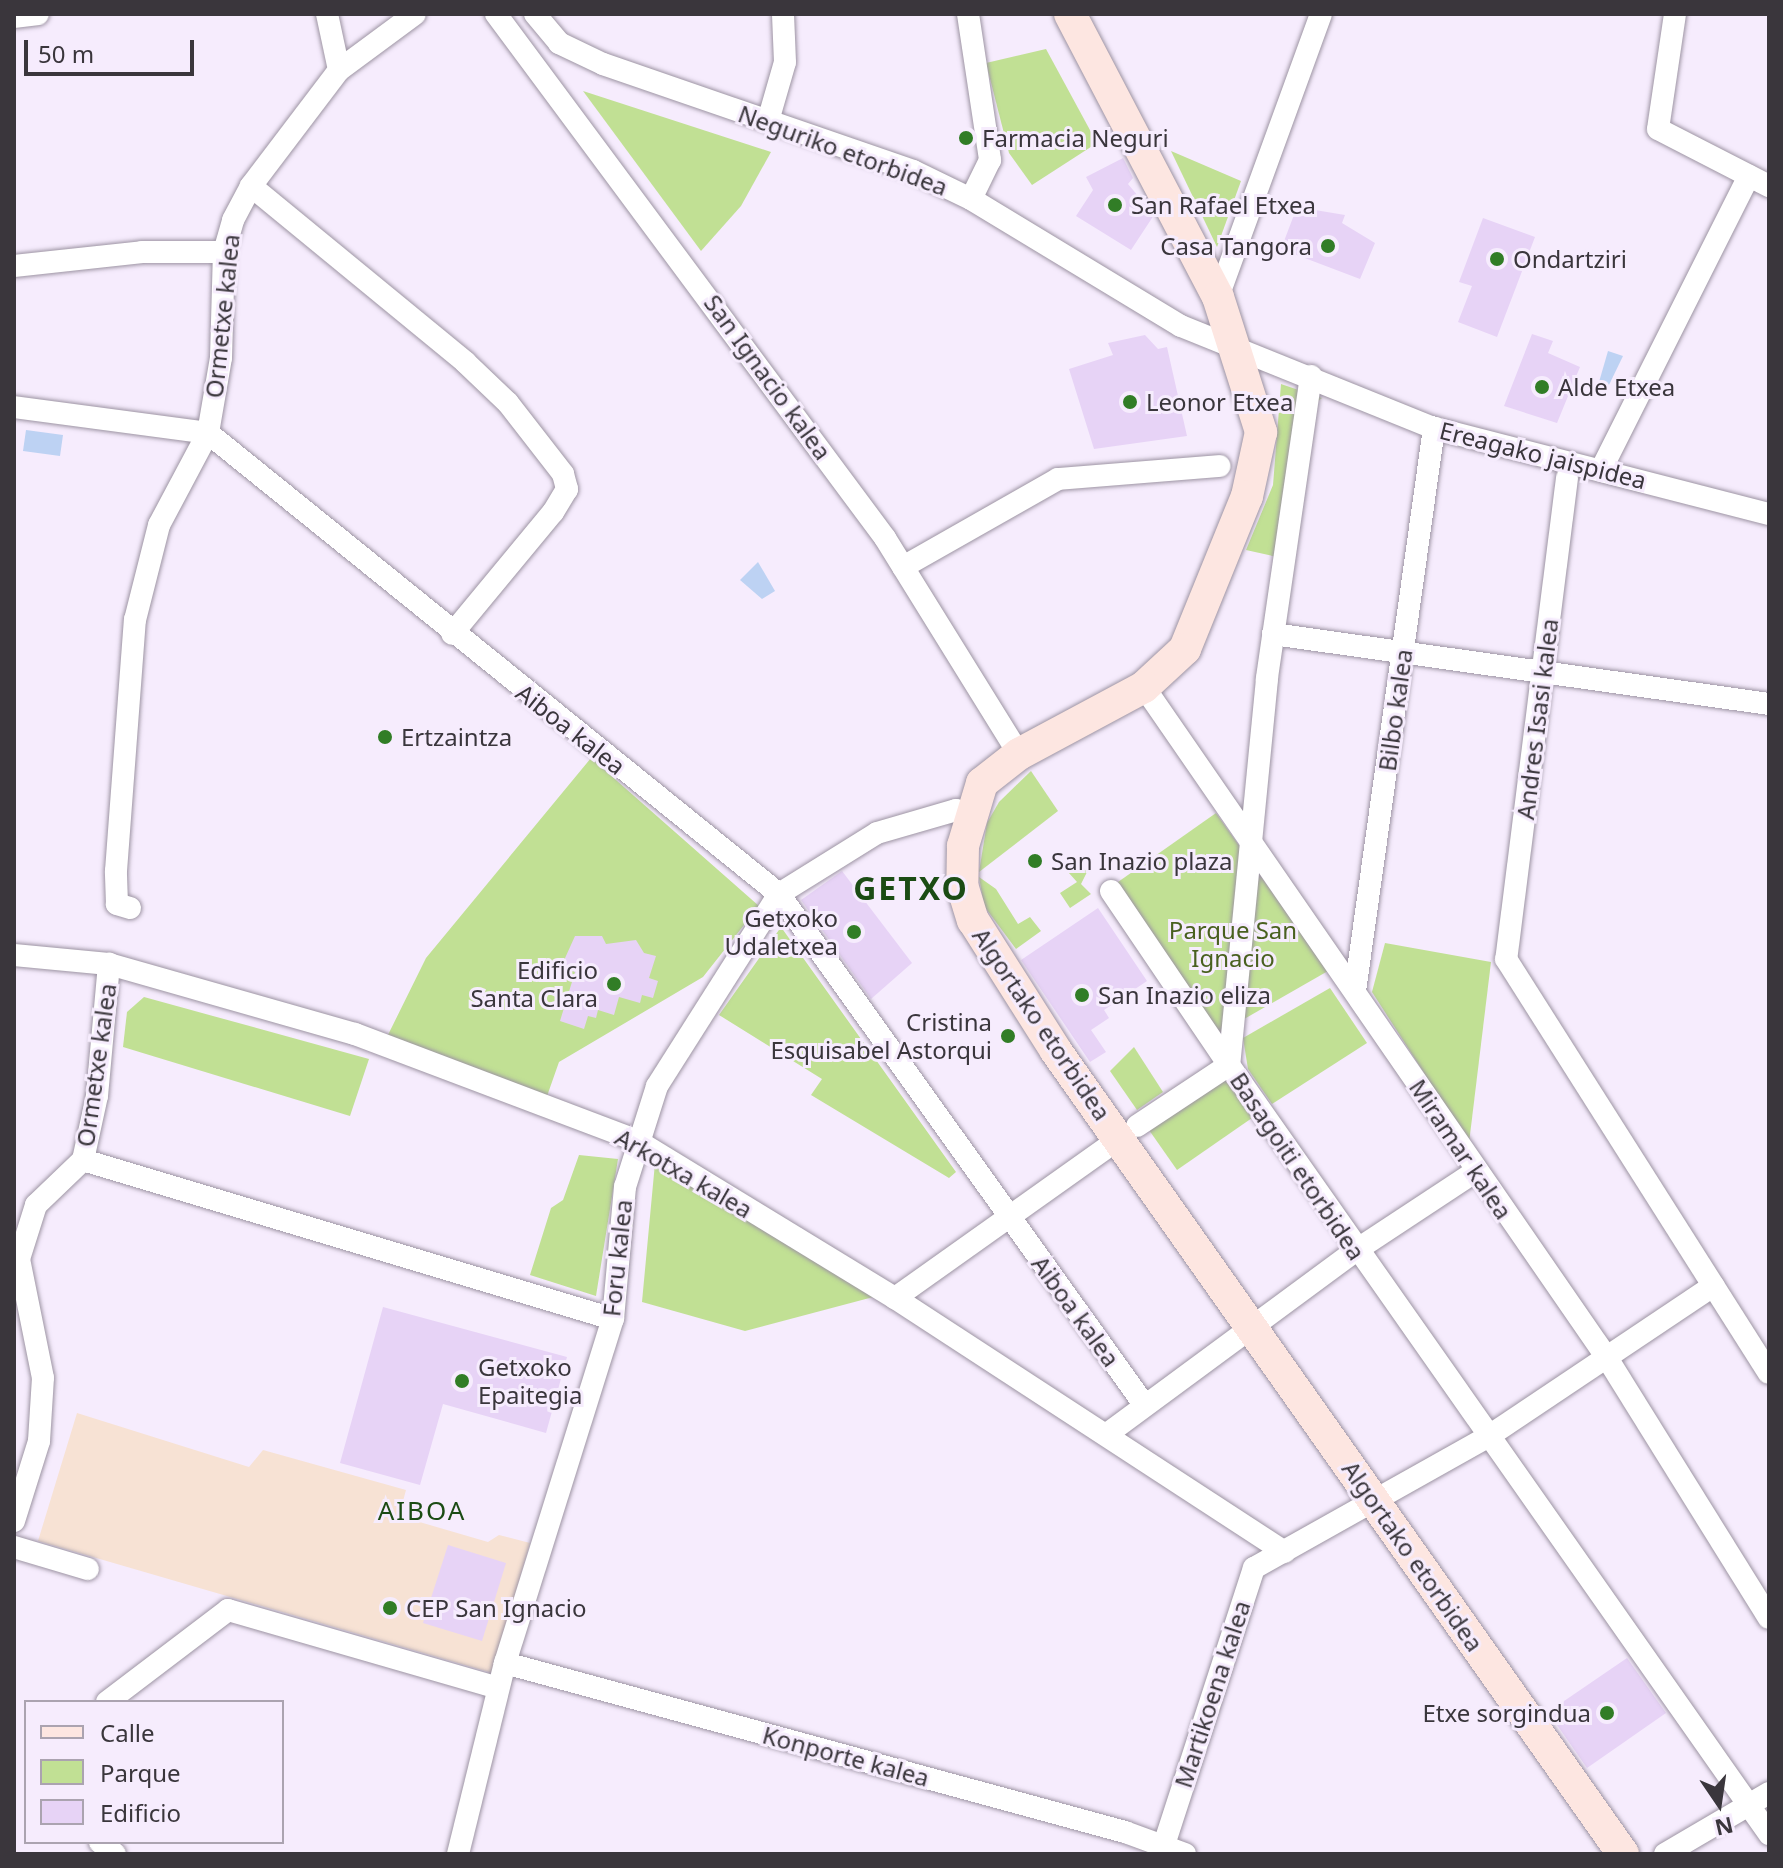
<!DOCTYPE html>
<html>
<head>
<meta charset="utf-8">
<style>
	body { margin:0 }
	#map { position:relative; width:1783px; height:1868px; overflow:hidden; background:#f6ecfd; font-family:"Noto Sans",sans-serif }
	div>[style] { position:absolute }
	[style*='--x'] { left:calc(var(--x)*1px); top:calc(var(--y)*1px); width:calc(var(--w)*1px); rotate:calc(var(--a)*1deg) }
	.education>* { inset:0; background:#f7e2d4 }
	.green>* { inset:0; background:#c1e094 }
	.water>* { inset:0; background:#bdd2f3 }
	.building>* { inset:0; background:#e7d3f6 }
	.roads { filter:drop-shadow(0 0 2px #9d94a3) drop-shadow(0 0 2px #9d94a3) }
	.street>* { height:22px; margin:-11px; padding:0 11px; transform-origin:11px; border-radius:11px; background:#fff }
	.secondary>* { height:32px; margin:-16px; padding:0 16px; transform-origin:16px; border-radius:16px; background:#fde6e1 }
	.dots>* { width:22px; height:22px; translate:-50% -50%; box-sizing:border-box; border:4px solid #f6ecfd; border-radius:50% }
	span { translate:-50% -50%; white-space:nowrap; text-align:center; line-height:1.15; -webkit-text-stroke:6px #f6ecfd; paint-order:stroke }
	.poi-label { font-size:24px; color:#3a363c }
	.left { translate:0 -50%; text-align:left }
	.right { translate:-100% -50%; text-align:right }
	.street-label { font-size:24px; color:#3a363c }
	.park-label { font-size:24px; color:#49601f }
	.neighbourhood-label { font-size:26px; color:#1b4c14; letter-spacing:2px }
	.district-label { font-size:32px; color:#1b4c14; font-weight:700; letter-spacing:2px }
	.frame { position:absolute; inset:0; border:16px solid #3a363c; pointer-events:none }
	.legend { position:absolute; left:24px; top:1700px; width:260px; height:144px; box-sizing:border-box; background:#f6ecfd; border:2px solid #aba3b0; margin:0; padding:10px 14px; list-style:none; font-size:24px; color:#3a363c }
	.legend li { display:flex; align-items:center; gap:16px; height:40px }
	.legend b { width:40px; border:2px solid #aba3b0 }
	.north { position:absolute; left:1679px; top:1764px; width:80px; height:80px; -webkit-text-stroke:6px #f6ecfd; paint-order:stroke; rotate:167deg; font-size:22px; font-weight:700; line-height:32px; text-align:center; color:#3a363c }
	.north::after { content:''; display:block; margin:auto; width:28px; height:36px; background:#3a363c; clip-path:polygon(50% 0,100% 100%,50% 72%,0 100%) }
	.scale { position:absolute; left:24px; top:40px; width:170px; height:36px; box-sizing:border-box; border:4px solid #3a363c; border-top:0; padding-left:10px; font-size:24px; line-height:28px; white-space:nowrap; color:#3a363c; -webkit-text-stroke:6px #f6ecfd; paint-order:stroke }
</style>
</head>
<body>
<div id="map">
	<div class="education">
		<div style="clip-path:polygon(77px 1413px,249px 1467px,263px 1450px,406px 1490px,399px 1516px,488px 1542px,499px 1535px,530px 1543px,492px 1673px,38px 1541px)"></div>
	</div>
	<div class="green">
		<div style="clip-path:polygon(1046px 49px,1097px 143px,1032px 185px,1009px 153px,986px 63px)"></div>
		<div style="clip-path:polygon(583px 91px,771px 152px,741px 206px,701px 251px)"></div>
		<div style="clip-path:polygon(1171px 151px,1241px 181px,1217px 247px)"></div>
		<div style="clip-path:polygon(1281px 384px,1322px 398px,1297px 419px,1277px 557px,1246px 550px,1273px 485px)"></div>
		<div style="clip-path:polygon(591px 758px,759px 906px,703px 977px,559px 1062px,546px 1099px,383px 1045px,426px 958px)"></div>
		<div style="clip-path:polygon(1031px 771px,1058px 811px,979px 872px,987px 823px,999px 802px)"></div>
		<div style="clip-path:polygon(1216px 813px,1328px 971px,1218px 1034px,1118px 882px)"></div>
		<div style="clip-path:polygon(1076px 858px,1087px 872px,1081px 884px,1091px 894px,1070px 908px,1060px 893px,1077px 882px,1060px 863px)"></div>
		<div style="clip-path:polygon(979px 877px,996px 889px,1018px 924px,1030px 917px,1041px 931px,1016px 949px,984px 906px)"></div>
		<div style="clip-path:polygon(781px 927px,956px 1172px,949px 1178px,811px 1095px,822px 1079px,719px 1015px)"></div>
		<div style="clip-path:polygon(1385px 943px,1491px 962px,1469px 1143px,1372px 992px)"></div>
		<div style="clip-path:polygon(1330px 988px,1367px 1043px,1272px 1104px,1248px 1069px,1243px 1038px)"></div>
		<div style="clip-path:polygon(144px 997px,369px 1059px,350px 1116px,123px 1047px,127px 1012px)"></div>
		<div style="clip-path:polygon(1134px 1047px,1163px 1092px,1137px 1110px,1110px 1071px)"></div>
		<div style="clip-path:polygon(1224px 1078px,1252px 1118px,1177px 1170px,1149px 1130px)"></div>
		<div style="clip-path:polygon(579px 1155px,618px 1159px,596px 1296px,530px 1275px,551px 1208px,563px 1200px)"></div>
		<div style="clip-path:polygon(655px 1163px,877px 1296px,745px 1331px,642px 1302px)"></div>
	</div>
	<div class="water">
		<div style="clip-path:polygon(1608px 351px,1623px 356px,1608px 387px,1599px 382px)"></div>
		<div style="clip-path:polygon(26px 430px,63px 435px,60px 456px,23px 451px)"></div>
		<div style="clip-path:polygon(758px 562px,775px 591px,762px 599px,740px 580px)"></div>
	</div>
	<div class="building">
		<div style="clip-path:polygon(1123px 158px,1133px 178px,1128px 184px,1154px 215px,1131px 250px,1076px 216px,1093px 190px,1086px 177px)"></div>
		<div style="clip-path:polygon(1297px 207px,1345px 215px,1342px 223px,1375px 243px,1360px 279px,1281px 249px)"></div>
		<div style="clip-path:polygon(1483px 218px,1535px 237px,1497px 337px,1458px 322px,1472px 286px,1459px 282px)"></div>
		<div style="clip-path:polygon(1532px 334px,1553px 341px,1548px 353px,1580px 367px,1557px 423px,1504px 406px)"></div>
		<div style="clip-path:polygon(1145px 335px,1158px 349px,1167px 347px,1187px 436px,1094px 449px,1069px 369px,1113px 355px,1108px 343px)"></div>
		<div style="clip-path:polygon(842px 871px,912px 963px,871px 999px,801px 900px)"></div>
		<div style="clip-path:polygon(1098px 908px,1147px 981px,1104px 1010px,1109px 1018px,1091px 1030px,1106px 1052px,1090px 1062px,1021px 960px)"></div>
		<div style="clip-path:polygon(575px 936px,602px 936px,606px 944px,636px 940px,644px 953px,656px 956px,649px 978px,658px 981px,653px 998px,642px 995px,640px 1003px,619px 997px,614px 1015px,598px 1010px,596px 1018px,588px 1016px,584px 1029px,560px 1021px,575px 972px,561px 967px)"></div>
		<div style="clip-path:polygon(383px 1307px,567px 1357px,546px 1433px,443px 1404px,420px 1485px,340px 1463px)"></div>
		<div style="clip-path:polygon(448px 1545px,506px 1563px,482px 1641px,423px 1623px)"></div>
		<div style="clip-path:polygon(1627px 1658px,1666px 1713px,1587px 1768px,1548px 1712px)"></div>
	</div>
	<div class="roads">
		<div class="street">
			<div style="--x:327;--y:14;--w:57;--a:77.9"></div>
			<div style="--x:496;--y:14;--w:653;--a:53.41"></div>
			<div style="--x:885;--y:538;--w:254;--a:58.2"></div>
			<div style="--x:535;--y:14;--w:38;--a:50"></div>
			<div style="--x:559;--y:43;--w:49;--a:25.5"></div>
			<div style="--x:603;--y:64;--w:328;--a:19"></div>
			<div style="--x:913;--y:171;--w:64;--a:25.8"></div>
			<div style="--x:971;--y:199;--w:245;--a:31.2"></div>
			<div style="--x:1181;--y:326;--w:273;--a:22"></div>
			<div style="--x:1434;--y:428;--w:346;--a:14.4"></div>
			<div style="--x:968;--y:14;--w:148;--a:81.4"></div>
			<div style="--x:990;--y:160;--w:43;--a:116"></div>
			<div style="--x:1675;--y:14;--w:116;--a:98.4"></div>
			<div style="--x:1658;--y:129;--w:125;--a:27.2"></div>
			<div style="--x:14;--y:17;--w:24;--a:-7"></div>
			<div style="--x:768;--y:121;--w:61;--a:-73.9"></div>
			<div style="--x:785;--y:62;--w:48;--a:-92.4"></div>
			<div style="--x:251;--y:186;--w:277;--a:39.4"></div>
			<div style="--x:465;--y:362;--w:59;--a:43.6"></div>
			<div style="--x:508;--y:403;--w:90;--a:52.2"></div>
			<div style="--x:563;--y:474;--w:16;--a:75"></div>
			<div style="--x:567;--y:489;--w:27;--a:121"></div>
			<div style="--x:553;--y:512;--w:158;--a:129.6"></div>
			<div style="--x:14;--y:266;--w:129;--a:-6.2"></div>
			<div style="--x:142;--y:252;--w:82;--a:0"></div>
			<div style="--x:1218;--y:297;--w:301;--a:-70"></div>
			<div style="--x:1311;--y:376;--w:306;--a:98.3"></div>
			<div style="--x:1267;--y:679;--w:388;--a:95.6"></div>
			<div style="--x:1229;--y:1065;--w:940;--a:54.92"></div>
			<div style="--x:14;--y:407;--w:196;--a:7.6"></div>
			<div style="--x:208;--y:433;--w:734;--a:38.92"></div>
			<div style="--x:779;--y:894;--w:626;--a:54.43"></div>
			<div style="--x:1602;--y:468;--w:327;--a:-63.3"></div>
			<div style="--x:1567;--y:478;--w:485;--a:97.2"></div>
			<div style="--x:1506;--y:959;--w:490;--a:57.6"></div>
			<div style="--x:903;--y:567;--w:178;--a:-29.6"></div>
			<div style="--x:1058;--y:479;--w:162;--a:-4.6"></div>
			<div style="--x:1273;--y:634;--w:501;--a:8.03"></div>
			<div style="--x:1144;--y:687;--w:815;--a:55.39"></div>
			<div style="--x:1607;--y:1358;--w:306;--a:58.1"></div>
			<div style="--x:1111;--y:891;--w:210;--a:55.9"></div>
			<div style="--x:1229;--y:1065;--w:110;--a:146.5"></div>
			<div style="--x:130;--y:908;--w:14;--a:-163"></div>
			<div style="--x:117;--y:904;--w:33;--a:-92"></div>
			<div style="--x:116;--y:871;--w:252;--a:-85.7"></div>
			<div style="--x:135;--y:620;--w:98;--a:-75.8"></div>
			<div style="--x:159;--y:525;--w:104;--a:-62"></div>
			<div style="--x:208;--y:433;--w:76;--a:-80.2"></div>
			<div style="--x:221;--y:358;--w:106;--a:-88.4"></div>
			<div style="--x:224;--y:252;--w:33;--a:-74"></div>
			<div style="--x:233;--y:220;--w:38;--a:-62"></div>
			<div style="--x:251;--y:186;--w:146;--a:-52.8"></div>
			<div style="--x:339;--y:70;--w:94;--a:-36.4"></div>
			<div style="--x:14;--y:955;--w:95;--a:5.4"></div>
			<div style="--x:109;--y:964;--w:256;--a:15.9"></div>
			<div style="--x:355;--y:1034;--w:300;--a:20.7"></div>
			<div style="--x:636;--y:1140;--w:303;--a:31.4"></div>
			<div style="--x:895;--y:1298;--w:465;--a:33.1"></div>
			<div style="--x:1355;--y:991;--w:569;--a:-82.01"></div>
			<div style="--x:83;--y:1160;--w:553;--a:16.7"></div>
			<div style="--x:895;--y:1298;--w:259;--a:-35.4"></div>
			<div style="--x:1107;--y:1434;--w:308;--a:-36.4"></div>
			<div style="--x:1355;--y:1251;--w:144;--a:-33.4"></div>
			<div style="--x:14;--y:1521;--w:84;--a:-72.6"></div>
			<div style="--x:39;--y:1441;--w:63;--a:-86.4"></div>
			<div style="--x:43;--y:1378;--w:121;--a:-101.4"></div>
			<div style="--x:19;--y:1259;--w:57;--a:-72.5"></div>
			<div style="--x:36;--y:1205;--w:65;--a:-43.8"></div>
			<div style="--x:83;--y:1160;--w:66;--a:-77.7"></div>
			<div style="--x:97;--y:1096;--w:133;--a:-84.8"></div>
			<div style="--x:14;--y:1547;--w:77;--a:16.6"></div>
			<div style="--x:505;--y:1663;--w:643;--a:15.25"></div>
			<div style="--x:1125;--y:1832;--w:64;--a:20.1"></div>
			<div style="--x:107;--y:1702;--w:152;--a:-37.2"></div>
			<div style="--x:228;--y:1610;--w:281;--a:16.1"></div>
			<div style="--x:100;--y:1842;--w:19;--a:39"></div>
			<div style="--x:458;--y:1854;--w:197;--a:-76.2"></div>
			<div style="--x:505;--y:1663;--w:361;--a:-72.6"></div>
			<div style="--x:613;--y:1319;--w:133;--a:-84.8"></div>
			<div style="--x:625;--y:1187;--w:106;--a:-72.4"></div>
			<div style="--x:657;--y:1086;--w:227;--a:-57.6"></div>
			<div style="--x:779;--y:894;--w:115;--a:-31.9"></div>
			<div style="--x:877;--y:833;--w:82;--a:-16.2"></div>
			<div style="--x:956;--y:810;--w:14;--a:12"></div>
			<div style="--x:1161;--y:1854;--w:301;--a:-72"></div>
			<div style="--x:1254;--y:1568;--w:270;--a:-29.3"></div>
			<div style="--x:1489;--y:1436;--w:270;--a:-33.8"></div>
			<div style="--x:1665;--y:1854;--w:121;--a:-30.4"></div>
		</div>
		<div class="secondary">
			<div style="--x:1070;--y:14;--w:319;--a:62.4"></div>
			<div style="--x:1218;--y:297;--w:142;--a:72.3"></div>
			<div style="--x:1261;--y:432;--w:66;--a:102.3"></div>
			<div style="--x:1247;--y:496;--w:165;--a:112.1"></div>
			<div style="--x:1185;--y:649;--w:56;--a:137.2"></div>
			<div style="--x:1144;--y:687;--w:142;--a:151.8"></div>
			<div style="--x:1019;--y:754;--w:47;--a:141.9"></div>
			<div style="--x:982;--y:783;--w:66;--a:106.8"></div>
			<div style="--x:963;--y:846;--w:39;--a:91"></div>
			<div style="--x:962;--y:885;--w:37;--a:73"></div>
			<div style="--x:973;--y:920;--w:155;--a:57.6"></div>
			<div style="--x:1056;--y:1051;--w:983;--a:54.77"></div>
		</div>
	</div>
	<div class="dots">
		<div style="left:966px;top:138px;background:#317d26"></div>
		<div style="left:1115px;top:205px;background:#317d26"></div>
		<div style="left:1328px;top:246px;background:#317d26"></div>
		<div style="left:1497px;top:259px;background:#317d26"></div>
		<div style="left:1542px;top:387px;background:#317d26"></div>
		<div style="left:1130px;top:402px;background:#317d26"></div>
		<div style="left:385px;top:737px;background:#317d26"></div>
		<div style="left:1035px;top:861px;background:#317d26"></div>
		<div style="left:854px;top:932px;background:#317d26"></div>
		<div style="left:614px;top:984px;background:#317d26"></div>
		<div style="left:1082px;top:995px;background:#317d26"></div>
		<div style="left:1008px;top:1036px;background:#317d26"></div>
		<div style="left:462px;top:1381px;background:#317d26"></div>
		<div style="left:390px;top:1608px;background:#317d26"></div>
		<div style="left:1607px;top:1713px;background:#317d26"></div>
	</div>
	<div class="poi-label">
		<span class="left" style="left:982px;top:138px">Farmacia Neguri</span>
		<span class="left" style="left:1131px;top:205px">San Rafael Etxea</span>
		<span class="right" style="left:1312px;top:246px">Casa Tangora</span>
		<span class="left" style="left:1513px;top:259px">Ondartziri</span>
		<span class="left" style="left:1558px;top:387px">Alde Etxea</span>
		<span class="left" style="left:1146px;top:402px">Leonor Etxea</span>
		<span class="left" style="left:401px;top:737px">Ertzaintza</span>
		<span class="left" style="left:1051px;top:861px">San Inazio plaza</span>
		<span class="right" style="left:838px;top:932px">Getxoko<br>Udaletxea</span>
		<span class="right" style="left:598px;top:984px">Edificio<br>Santa Clara</span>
		<span class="left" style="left:1098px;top:995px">San Inazio eliza</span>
		<span class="right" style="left:992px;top:1036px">Cristina<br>Esquisabel Astorqui</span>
		<span class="left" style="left:478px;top:1381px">Getxoko<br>Epaitegia</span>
		<span class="left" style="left:406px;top:1608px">CEP San Ignacio</span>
		<span class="right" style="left:1591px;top:1713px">Etxe sorgindua</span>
	</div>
	<div class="street-label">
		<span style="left:843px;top:150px;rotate:20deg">Neguriko etorbidea</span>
		<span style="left:222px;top:316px;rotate:-84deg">Ormetxe kalea</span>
		<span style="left:768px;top:377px;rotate:54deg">San Ignacio kalea</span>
		<span style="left:1543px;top:455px;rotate:14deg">Ereagako jaispidea</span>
		<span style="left:1395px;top:710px;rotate:-82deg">Bilbo kalea</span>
		<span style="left:1537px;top:719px;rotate:-83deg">Andres Isasi kalea</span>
		<span style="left:571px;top:729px;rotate:38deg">Aiboa kalea</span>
		<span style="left:1042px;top:1024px;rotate:56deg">Algortako etorbidea</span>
		<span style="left:96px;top:1065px;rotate:-82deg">Ormetxe kalea</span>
		<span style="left:1461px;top:1149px;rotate:56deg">Miramar kalea</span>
		<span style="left:1298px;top:1166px;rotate:56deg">Basagoiti etorbidea</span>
		<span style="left:684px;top:1173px;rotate:30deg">Arkotxa kalea</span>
		<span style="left:617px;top:1258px;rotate:-84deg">Foru kalea</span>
		<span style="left:1076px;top:1311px;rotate:54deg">Aiboa kalea</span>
		<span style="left:1413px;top:1556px;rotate:55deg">Algortako etorbidea</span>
		<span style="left:1212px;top:1694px;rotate:-72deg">Martikoena kalea</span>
		<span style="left:846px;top:1756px;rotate:15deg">Konporte kalea</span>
	</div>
	<div class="park-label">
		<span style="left:1233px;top:944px">Parque San<br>Ignacio</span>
	</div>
	<div class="neighbourhood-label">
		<span style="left:422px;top:1511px">AIBOA</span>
	</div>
	<div class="district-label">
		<span style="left:911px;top:888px">GETXO</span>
	</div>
	<div class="frame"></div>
	<ul class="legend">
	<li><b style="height:10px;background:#fde6e1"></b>Calle</li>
	<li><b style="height:22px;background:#c1e094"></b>Parque</li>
	<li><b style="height:22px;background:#e7d3f6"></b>Edificio</li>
	</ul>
	<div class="north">N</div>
	<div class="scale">50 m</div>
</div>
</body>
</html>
